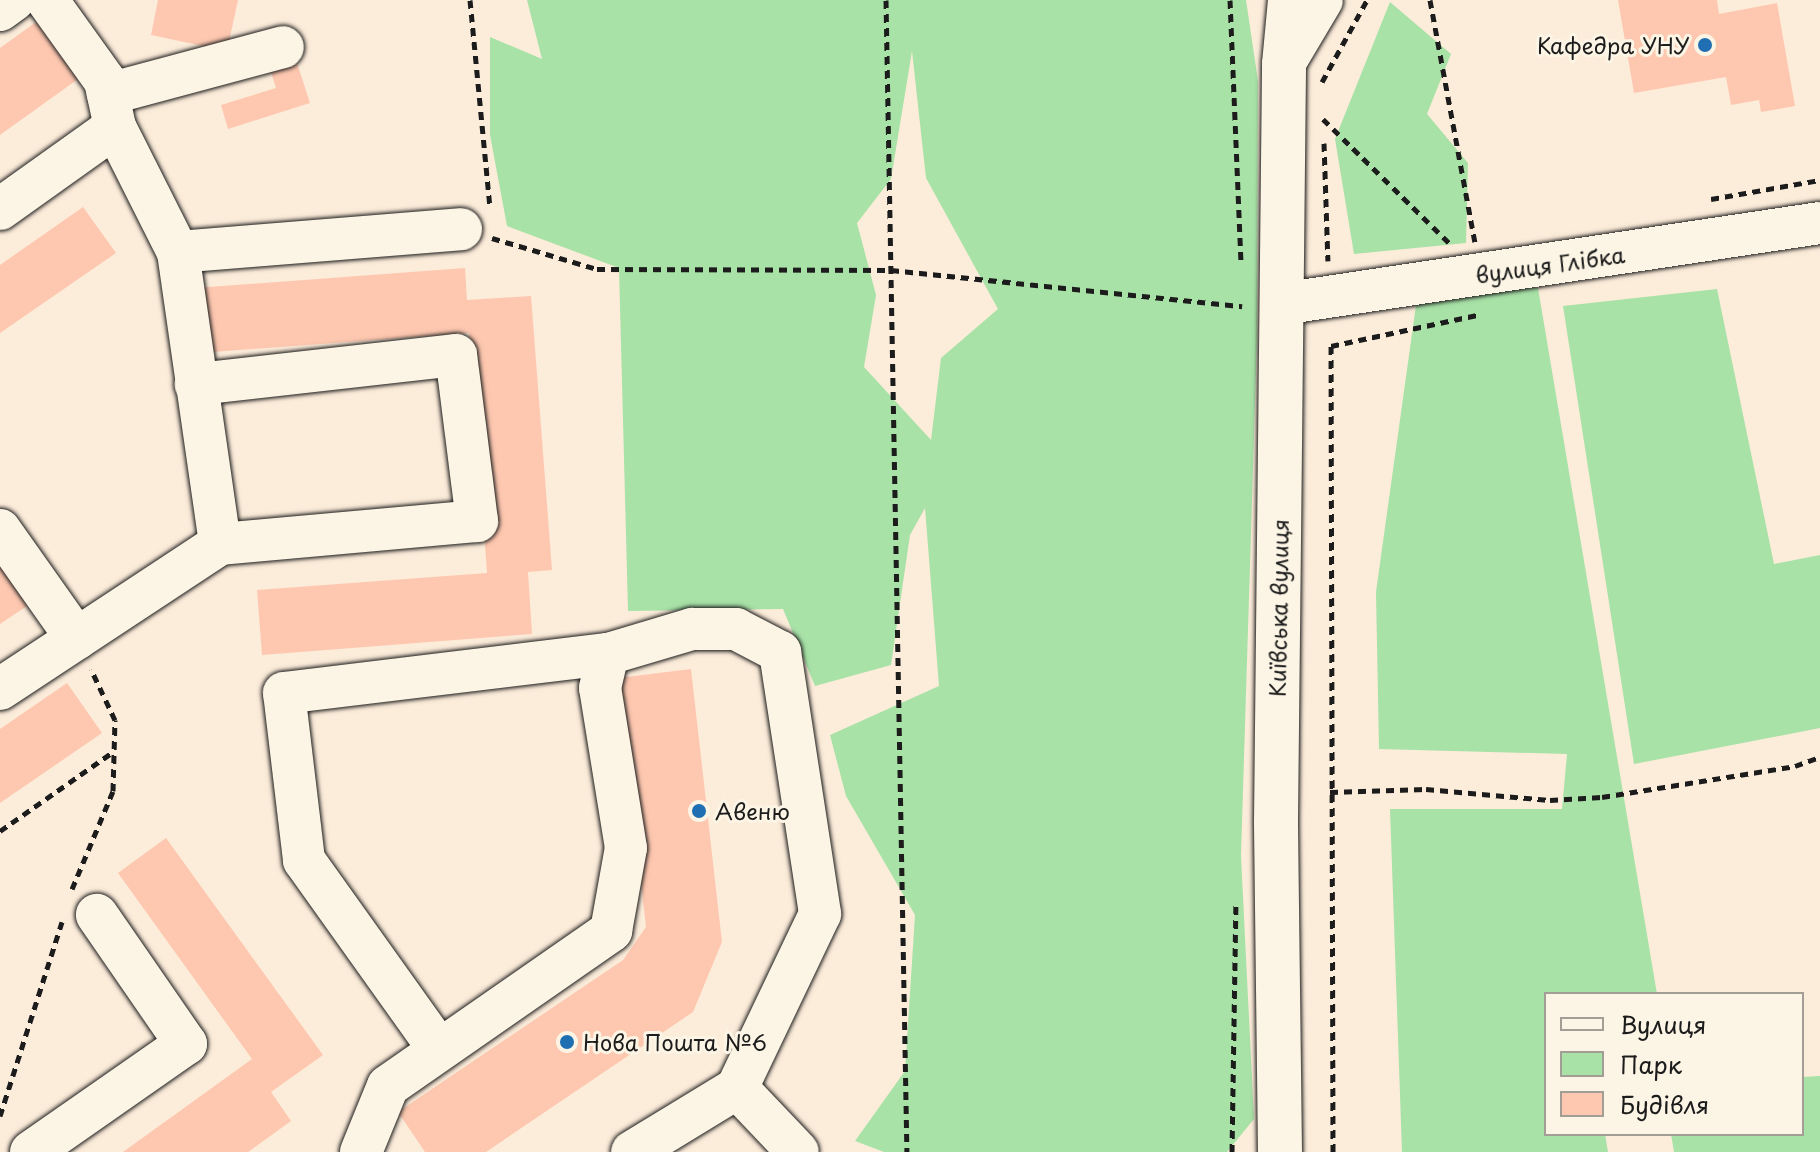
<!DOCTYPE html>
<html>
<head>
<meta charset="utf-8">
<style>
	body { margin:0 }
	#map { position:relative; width:1820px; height:1152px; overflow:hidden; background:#fcecda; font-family:"Playpen Sans",sans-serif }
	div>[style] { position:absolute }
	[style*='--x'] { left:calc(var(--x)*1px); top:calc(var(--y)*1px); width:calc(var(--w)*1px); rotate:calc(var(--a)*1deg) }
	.green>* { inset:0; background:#a8e2a7 }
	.building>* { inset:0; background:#fec8b0 }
	.path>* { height:5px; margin-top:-2.5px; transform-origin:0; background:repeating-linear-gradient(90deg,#1c1c1c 0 8px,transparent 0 14px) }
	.roads { filter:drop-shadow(0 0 2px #1c1c1c) drop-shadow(0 0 2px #1c1c1c) }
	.minor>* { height:42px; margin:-21px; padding:0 21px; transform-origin:21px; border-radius:21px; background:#fcf5e5 }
	.major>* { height:44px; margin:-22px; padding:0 22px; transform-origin:22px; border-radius:22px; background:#fcf5e5 }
	.dots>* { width:22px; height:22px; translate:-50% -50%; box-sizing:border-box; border:4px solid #fcf5e5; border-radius:50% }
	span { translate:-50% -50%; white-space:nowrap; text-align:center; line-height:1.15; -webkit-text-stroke:6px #fcf5e5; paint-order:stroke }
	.poi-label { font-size:22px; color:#1c1c1c }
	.right { translate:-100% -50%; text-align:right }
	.left { translate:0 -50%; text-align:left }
	.street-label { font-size:22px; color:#1c1c1c }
	.legend { position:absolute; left:1544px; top:992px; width:260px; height:144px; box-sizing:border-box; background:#fcf5e5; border:2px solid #a29e95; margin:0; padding:10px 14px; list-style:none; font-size:24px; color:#1c1c1c }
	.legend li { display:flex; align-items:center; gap:16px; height:40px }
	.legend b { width:40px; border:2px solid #a29e95 }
</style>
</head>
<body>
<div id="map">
	<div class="green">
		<div style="clip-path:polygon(evenodd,527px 0,1246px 0,1258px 81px,1257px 338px,1241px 856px,1254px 1119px,1227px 1152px,884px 1152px,855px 1141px,905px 1071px,915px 915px,846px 796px,830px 735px,939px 686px,925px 508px,910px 535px,891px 665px,815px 686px,783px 609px,628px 611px,619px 268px,507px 226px,490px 135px,490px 37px,542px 59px,527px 0,912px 51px,926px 178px,998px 309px,941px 358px,931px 440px,864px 367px,876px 295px,857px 223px,891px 179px,912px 51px)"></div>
		<div style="clip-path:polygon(1390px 2px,1451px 54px,1427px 114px,1468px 163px,1466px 243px,1354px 254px,1335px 139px)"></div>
		<div style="clip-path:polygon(1513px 287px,1538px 288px,1657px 994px,1546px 994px,1546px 1134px,1605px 1134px,1608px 1152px,1402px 1152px,1390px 809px,1562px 809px,1567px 754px,1379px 749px,1376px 592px,1416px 305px)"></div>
		<div style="clip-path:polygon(1717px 289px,1774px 564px,1820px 555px,1820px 728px,1634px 764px,1563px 306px)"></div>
		<div style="clip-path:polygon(1820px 1076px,1820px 1152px,1674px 1152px,1671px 1134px,1802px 1134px,1802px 1077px)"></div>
	</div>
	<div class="building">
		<div style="clip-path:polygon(158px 0,238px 0,227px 51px,151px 35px)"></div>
		<div style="clip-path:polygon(1618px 0,1717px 0,1719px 14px,1777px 3px,1795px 106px,1761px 112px,1759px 100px,1731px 105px,1726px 77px,1634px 93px)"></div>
		<div style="clip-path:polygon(36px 22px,78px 79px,0 135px,0 48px)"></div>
		<div style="clip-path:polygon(295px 57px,310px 103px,228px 129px,221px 105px,276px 88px,269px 66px)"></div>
		<div style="clip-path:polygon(83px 207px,116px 253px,0 333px,0 265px)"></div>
		<div style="clip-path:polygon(465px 268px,467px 300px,531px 296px,552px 570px,528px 572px,532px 634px,262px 655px,257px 590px,487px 573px,469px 333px,200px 353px,195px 288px)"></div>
		<div style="clip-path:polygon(0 565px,27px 606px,0 624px)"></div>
		<div style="clip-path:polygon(691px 669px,722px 942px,693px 1012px,486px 1152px,425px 1152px,398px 1112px,623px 960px,646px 927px,618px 678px)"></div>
		<div style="clip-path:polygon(67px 683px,102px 733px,0 803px,0 729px)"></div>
		<div style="clip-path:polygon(166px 838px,323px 1055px,271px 1092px,291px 1121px,248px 1152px,123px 1152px,252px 1059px,118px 873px)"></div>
	</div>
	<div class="path">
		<div style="--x:470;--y:0;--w:207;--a:84.5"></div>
		<div style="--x:886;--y:0;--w:1152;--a:88.96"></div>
		<div style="--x:1230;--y:0;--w:263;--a:87.6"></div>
		<div style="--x:1430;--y:0;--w:246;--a:79.5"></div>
		<div style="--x:1322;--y:82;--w:94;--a:-61.2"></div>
		<div style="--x:1323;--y:119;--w:177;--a:44.5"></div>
		<div style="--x:1324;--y:143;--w:118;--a:88.1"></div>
		<div style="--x:1711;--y:199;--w:111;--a:-9.9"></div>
		<div style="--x:492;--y:238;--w:109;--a:16.4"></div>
		<div style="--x:597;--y:269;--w:294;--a:0.2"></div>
		<div style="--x:891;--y:270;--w:353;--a:5.9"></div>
		<div style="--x:1330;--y:792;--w:96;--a:-1.8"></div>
		<div style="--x:1426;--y:789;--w:124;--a:5.1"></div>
		<div style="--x:1550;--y:800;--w:52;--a:-3.3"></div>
		<div style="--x:1602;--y:797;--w:195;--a:-9.1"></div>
		<div style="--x:1795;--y:766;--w:27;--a:-20"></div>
		<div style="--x:0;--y:831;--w:138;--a:-35"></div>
		<div style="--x:72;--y:889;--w:106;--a:-67.3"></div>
		<div style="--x:113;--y:791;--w:71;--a:-88.4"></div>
		<div style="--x:115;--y:720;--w:56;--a:-115.2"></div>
		<div style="--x:0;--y:1116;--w:204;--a:-72.3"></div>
		<div style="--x:1232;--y:1152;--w:251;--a:-89.1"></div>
		<div style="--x:1333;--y:1152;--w:806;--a:-90.14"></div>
		<div style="--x:1331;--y:346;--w:153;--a:-12"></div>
	</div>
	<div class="roads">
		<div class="minor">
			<div style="--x:47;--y:0;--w:100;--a:54.4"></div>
			<div style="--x:105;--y:81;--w:47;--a:77.7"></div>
			<div style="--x:115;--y:127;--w:140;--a:63.3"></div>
			<div style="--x:178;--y:252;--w:295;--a:81.8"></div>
			<div style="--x:0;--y:10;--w:17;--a:-36"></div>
			<div style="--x:1284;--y:64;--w:74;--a:-59.3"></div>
			<div style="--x:108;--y:94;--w:181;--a:-15"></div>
			<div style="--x:0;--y:209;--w:141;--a:-35.5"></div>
			<div style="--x:178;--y:252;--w:284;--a:-4.6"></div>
			<div style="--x:1281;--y:304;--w:545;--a:-8.55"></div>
			<div style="--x:0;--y:530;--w:133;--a:54.8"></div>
			<div style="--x:0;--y:689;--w:263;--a:-33.4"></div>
			<div style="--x:220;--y:544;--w:258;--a:-5.1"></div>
			<div style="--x:477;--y:521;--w:167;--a:-97.2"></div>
			<div style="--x:456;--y:355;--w:262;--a:173.6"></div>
			<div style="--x:438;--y:1048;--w:231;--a:-125.5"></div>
			<div style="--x:304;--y:860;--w:168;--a:-96.8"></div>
			<div style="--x:284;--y:693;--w:326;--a:-6.9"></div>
			<div style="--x:737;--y:1088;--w:88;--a:46.4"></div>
			<div style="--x:31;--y:1152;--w:189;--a:-34.9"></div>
			<div style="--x:186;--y:1044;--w:157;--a:-124.6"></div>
			<div style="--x:361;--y:1152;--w:71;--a:-67.8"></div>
			<div style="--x:388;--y:1086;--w:272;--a:-34.8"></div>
			<div style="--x:611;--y:931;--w:84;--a:-79.8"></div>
			<div style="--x:626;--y:848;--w:162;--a:-99.2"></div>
			<div style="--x:600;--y:688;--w:35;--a:-77"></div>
			<div style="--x:608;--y:654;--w:88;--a:-16.6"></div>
			<div style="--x:692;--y:629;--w:44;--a:0"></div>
			<div style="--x:736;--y:629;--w:50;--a:27.6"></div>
			<div style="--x:780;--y:652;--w:265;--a:81.3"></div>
			<div style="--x:820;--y:914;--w:193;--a:115.5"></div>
			<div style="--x:737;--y:1088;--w:123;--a:148.6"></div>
		</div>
		<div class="major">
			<div style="--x:1280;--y:1152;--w:331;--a:-90.7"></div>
			<div style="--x:1276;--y:821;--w:757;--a:-89.39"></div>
			<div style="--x:1284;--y:64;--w:64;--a:-84.6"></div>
		</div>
	</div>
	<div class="dots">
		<div style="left:1705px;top:45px;background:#1f6fb2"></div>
		<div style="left:699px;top:811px;background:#1f6fb2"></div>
		<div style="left:567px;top:1042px;background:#1f6fb2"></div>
	</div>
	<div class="poi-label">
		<span class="right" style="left:1689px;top:45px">Кафедра УНУ</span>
		<span class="left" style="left:715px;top:811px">Авеню</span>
		<span class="left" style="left:583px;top:1042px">Нова Пошта №6</span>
	</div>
	<div class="street-label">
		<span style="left:1550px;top:264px;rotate:-8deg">вулиця Глібка</span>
		<span style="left:1278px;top:608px;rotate:-89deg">Київська вулиця</span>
	</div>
	<ul class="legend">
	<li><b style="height:10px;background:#fcf5e5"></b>Вулиця</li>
	<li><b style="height:22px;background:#a8e2a7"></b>Парк</li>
	<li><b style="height:22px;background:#fec8b0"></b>Будівля</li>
	</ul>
</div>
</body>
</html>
